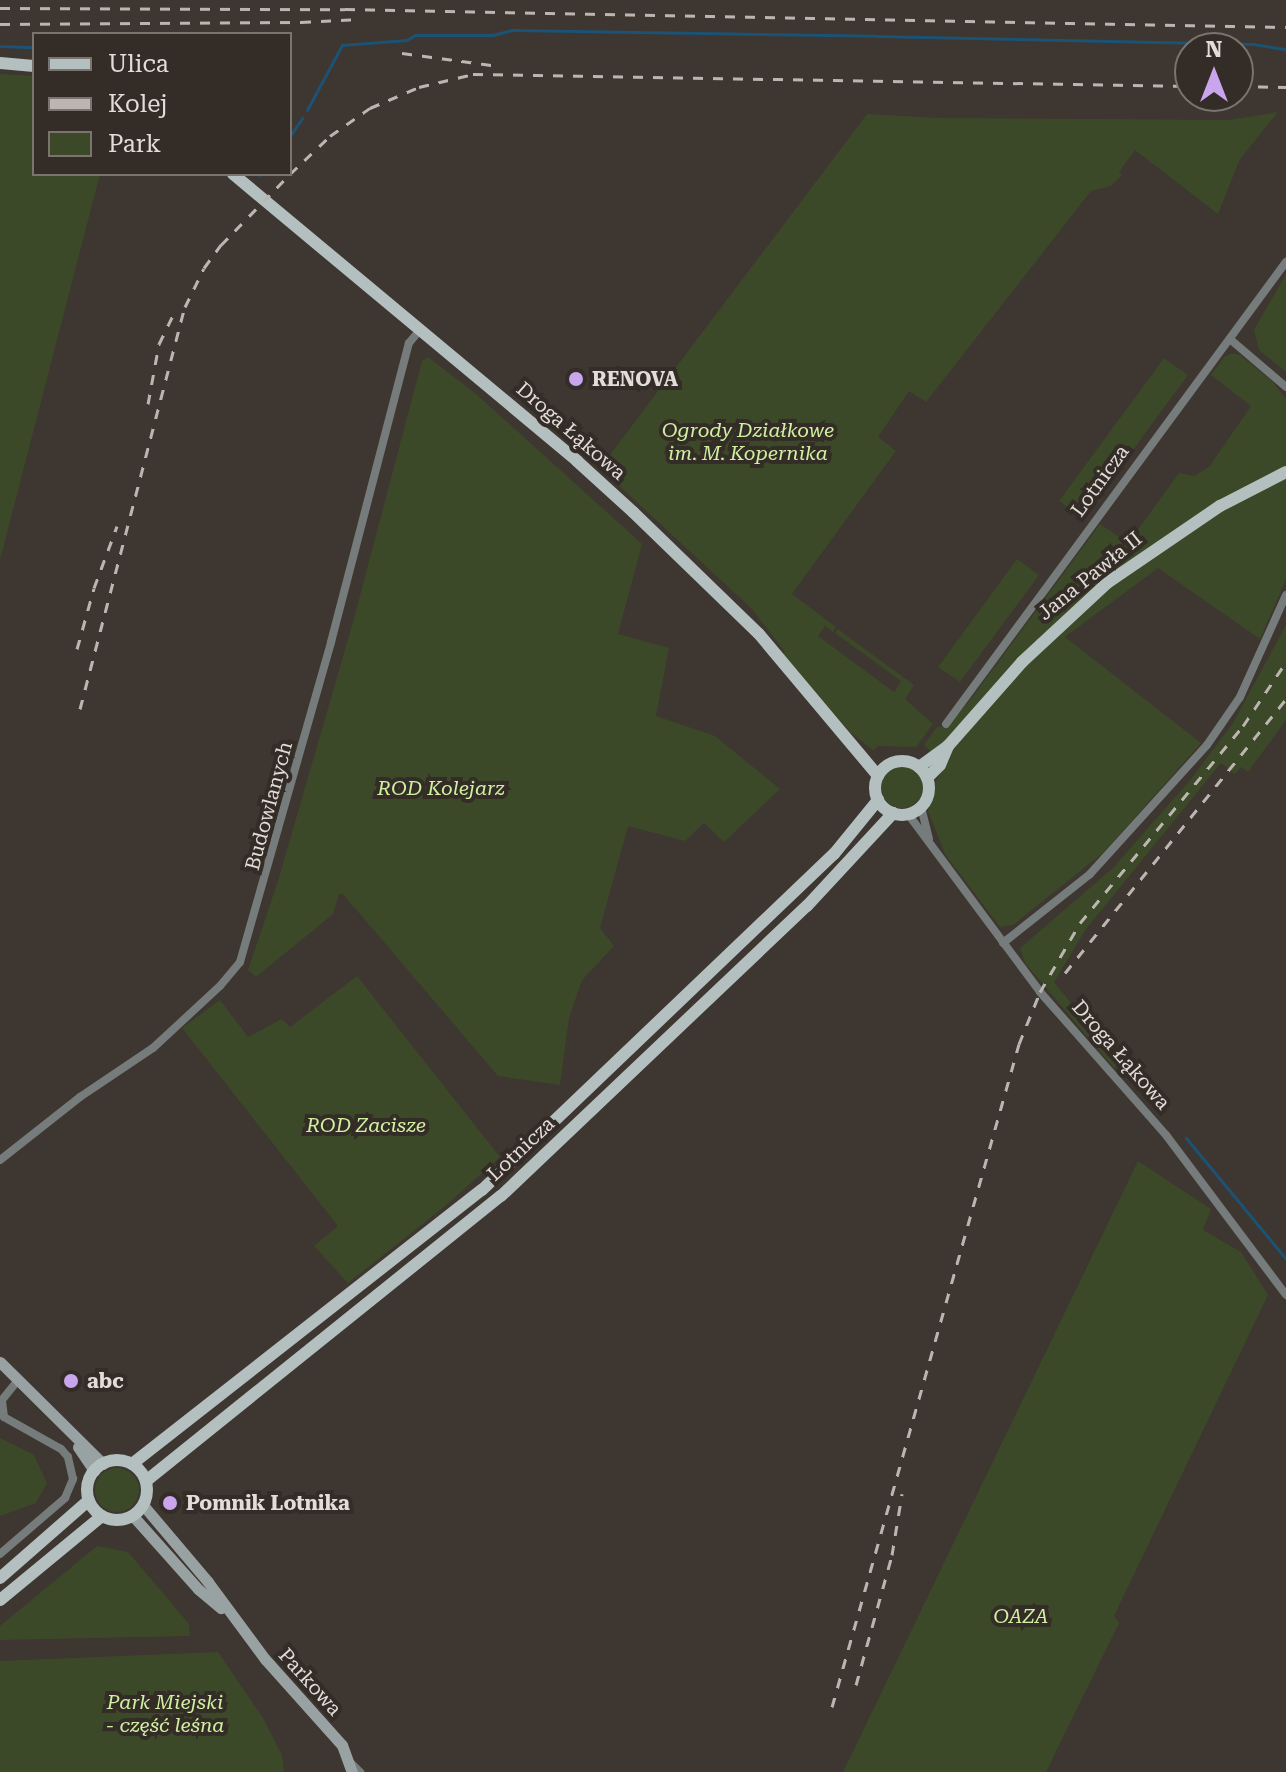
<!DOCTYPE html>
<html>
<head>
<meta charset="utf-8">
<style>
	body { margin:0 }
	#map { position:relative; width:1286px; height:1772px; overflow:hidden; background:#3e3630; font-family:"Roboto Serif",serif }
	div>[style] { position:absolute }
	[style*='--x'] { left:calc(var(--x)*1px); top:calc(var(--y)*1px); width:calc(var(--w)*1px); rotate:calc(var(--a)*1deg) }
	.green>* { inset:0; background:#3c4928 }
	.round { border-radius:50% }
	.stream>* { height:3px; margin:-1.5px; padding:0 1.5px; transform-origin:1.5px; border-radius:1.5px; background:#1c5273 }
	.street>* { height:8px; margin:-4px; padding:0 4px; transform-origin:4px; border-radius:4px; background:#767c7c }
	.secondary>* { height:11px; margin:-5.5px; padding:0 5.5px; transform-origin:5.5px; border-radius:5.5px; background:#99a2a3 }
	.primary>* { height:12px; margin:-6px; padding:0 6px; transform-origin:6px; border-radius:6px; background:#b4c0c0 }
	.primary>.ring { margin:-6px; padding:0; box-sizing:content-box; background:none; border:12px solid #b4c0c0; border-radius:50% }
	.rail>* { height:3px; margin-top:-1.5px; transform-origin:0; background:repeating-linear-gradient(90deg,#bcb6b2 0 10px,transparent 0 20px) }
	.dots>* { width:22px; height:22px; translate:-50% -50%; box-sizing:border-box; border:4px solid #342c26; border-radius:50% }
	span { translate:-50% -50%; white-space:nowrap; text-align:center; line-height:1.15; -webkit-text-stroke:8px #342c26; paint-order:stroke }
	.poi-label { font-size:20px; color:#e3ddda; font-weight:700 }
	.left { translate:0 -50%; text-align:left }
	.street-label { font-size:20px; color:#e3ddda }
	.park-label { font-size:20px; color:#d0f1a1; font-style:italic }
	.legend { position:absolute; left:32px; top:32px; width:260px; height:144px; box-sizing:border-box; background:#342c26; border:2px solid #7a736e; margin:0; padding:10px 14px; list-style:none; font-size:24px; color:#e3ddda }
	.legend li { display:flex; align-items:center; gap:16px; height:40px }
	.legend b { width:40px; border:2px solid #7a736e }
	.north { position:absolute; left:1174px; top:32px; width:80px; height:80px; box-sizing:border-box; background:#342c26; border:2px solid #7a736e; border-radius:50%; rotate:0deg; font-size:22px; font-weight:700; line-height:32px; text-align:center; color:#e3ddda }
	.north::after { content:''; display:block; margin:auto; width:28px; height:36px; background:#c9a5ee; clip-path:polygon(50% 0,100% 100%,50% 72%,0 100%) }
</style>
</head>
<body>
<div id="map">
	<div class="green">
		<div style="clip-path:polygon(0 74px,34px 76px,34px 174px,100px 174px,0 560px)"></div>
		<div style="clip-path:polygon(1278px 112px,1240px 159px,1218px 214px,1135px 150px,1119px 172px,1122px 175px,1111px 186px,1091px 191px,926px 402px,909px 391px,878px 437px,896px 451px,792px 594px,836px 627px,833px 632px,825px 626px,818px 636px,894px 692px,901px 681px,835px 633px,838px 629px,914px 685px,905px 699px,933px 724px,916px 747px,878px 746px,873px 750px,850px 732px,783px 654px,785px 652px,752px 609px,600px 468px,867px 114px,941px 118px,1229px 120px)"></div>
		<div style="clip-path:polygon(1286px 274px,1286px 372px,1259px 350px,1254px 330px)"></div>
		<div style="clip-path:polygon(1232px 353px,1240px 355px,1273px 382px,1286px 399px,1286px 579px,1260px 639px,1158px 568px,1065px 637px,1201px 743px,1104px 852px,1013px 925px,1000px 927px,945px 854px,928px 811px,936px 781px,945px 765px,924px 745px,937px 727px,948px 726px,971px 699px,1100px 524px,1128px 543px,1179px 473px,1194px 476px,1209px 467px,1251px 406px,1211px 375px,1224px 357px)"></div>
		<div style="clip-path:polygon(428px 357px,475px 393px,642px 544px,618px 634px,669px 648px,656px 716px,715px 736px,780px 789px,724px 842px,704px 823px,685px 841px,628px 826px,600px 928px,614px 946px,582px 980px,569px 1018px,560px 1085px,498px 1076px,343px 894px,339px 894px,333px 914px,256px 977px,248px 970px,278px 881px,353px 622px,422px 361px)"></div>
		<div style="clip-path:polygon(1164px 358px,1188px 375px,1083px 518px,1059px 501px)"></div>
		<div style="clip-path:polygon(1017px 559px,1039px 575px,960px 682px,938px 667px)"></div>
		<div style="clip-path:polygon(1286px 625px,1286px 720px,1248px 772px,1241px 767px,1235px 774px,1221px 763px,1086px 929px,1054px 982px,1119px 1063px,1114px 1068px,1025px 963px,1020px 948px,1113px 868px,1191px 779px,1233px 723px)"></div>
		<div class="round" style="left:881px;top:766px;width:42px;height:42px"></div>
		<div style="clip-path:polygon(357px 976px,500px 1157px,444px 1207px,348px 1283px,314px 1246px,338px 1226px,182px 1028px,220px 1000px,248px 1037px,282px 1019px,290px 1027px)"></div>
		<div style="clip-path:polygon(1138px 1161px,1211px 1209px,1203px 1230px,1241px 1252px,1268px 1295px,1114px 1616px,1119px 1623px,1046px 1772px,843px 1772px)"></div>
		<div style="clip-path:polygon(0 1438px,34px 1455px,47px 1483px,36px 1503px,0 1516px)"></div>
		<div class="round" style="left:95px;top:1468px;width:44px;height:44px"></div>
		<div style="clip-path:polygon(97px 1546px,128px 1552px,189px 1624px,190px 1636px,0 1640px,0 1626px)"></div>
		<div style="clip-path:polygon(218px 1652px,263px 1718px,282px 1755px,284px 1772px,0 1772px,0 1661px)"></div>
	</div>
	<div class="stream">
		<div style="--x:0;--y:46;--w:34;--a:2"></div>
		<div style="--x:307;--y:110;--w:74;--a:-61.7"></div>
		<div style="--x:342;--y:45;--w:65;--a:-4.4"></div>
		<div style="--x:407;--y:40;--w:9;--a:-32"></div>
		<div style="--x:415;--y:35;--w:78;--a:0"></div>
		<div style="--x:493;--y:35;--w:20;--a:-15"></div>
		<div style="--x:512;--y:30;--w:364;--a:0.9"></div>
		<div style="--x:876;--y:36;--w:377;--a:1.2"></div>
		<div style="--x:1253;--y:44;--w:33;--a:9"></div>
		<div style="--x:290;--y:136;--w:22;--a:-56"></div>
		<div style="--x:259;--y:175;--w:1;--a:-90"></div>
		<div style="--x:1186;--y:1138;--w:157;--a:50.4"></div>
	</div>
	<div class="street">
		<div style="--x:1231;--y:340;--w:72;--a:40.5"></div>
		<div style="--x:946;--y:724;--w:574;--a:-53.65"></div>
		<div style="--x:921;--y:807;--w:33;--a:76"></div>
		<div style="--x:908;--y:814;--w:222;--a:53.4"></div>
		<div style="--x:1040;--y:992;--w:191;--a:48.6"></div>
		<div style="--x:1166;--y:1135;--w:200;--a:53.1"></div>
		<div style="--x:1003;--y:943;--w:111;--a:-38.4"></div>
		<div style="--x:1090;--y:874;--w:174;--a:-47.8"></div>
		<div style="--x:1207;--y:745;--w:58;--a:-55.5"></div>
		<div style="--x:1240;--y:697;--w:112;--a:-65.7"></div>
		<div style="--x:0;--y:1160;--w:102;--a:-38.2"></div>
		<div style="--x:80;--y:1097;--w:88;--a:-33.9"></div>
		<div style="--x:153;--y:1048;--w:91;--a:-42.8"></div>
		<div style="--x:220;--y:986;--w:31;--a:-50"></div>
		<div style="--x:240;--y:962;--w:333;--a:-74.1"></div>
		<div style="--x:331;--y:642;--w:309;--a:-75.4"></div>
		<div style="--x:409;--y:343;--w:17;--a:-50"></div>
		<div style="--x:0;--y:1554;--w:86;--a:-40.7"></div>
		<div style="--x:65;--y:1498;--w:21;--a:-67"></div>
		<div style="--x:73;--y:1479;--w:23;--a:-103"></div>
		<div style="--x:68;--y:1457;--w:11;--a:-131"></div>
		<div style="--x:61;--y:1449;--w:65;--a:-150.7"></div>
		<div style="--x:4;--y:1417;--w:17;--a:-97"></div>
		<div style="--x:2;--y:1400;--w:26;--a:-51"></div>
		<div style="--x:351;--y:1763;--w:13;--a:45"></div>
	</div>
	<div class="secondary">
		<div style="--x:0;--y:1362;--w:145;--a:44.7"></div>
		<div style="--x:78;--y:1447;--w:29;--a:56"></div>
		<div style="--x:143;--y:1505;--w:101;--a:49.8"></div>
		<div style="--x:208;--y:1582;--w:96;--a:53.5"></div>
		<div style="--x:265;--y:1659;--w:115;--a:48.2"></div>
		<div style="--x:342;--y:1745;--w:29;--a:70"></div>
		<div style="--x:133;--y:1516;--w:98;--a:48.3"></div>
		<div style="--x:198;--y:1589;--w:30;--a:40"></div>
	</div>
	<div class="primary">
		<div style="--x:0;--y:63;--w:34;--a:5"></div>
		<div style="--x:233;--y:174;--w:448;--a:39.8"></div>
		<div style="--x:577;--y:461;--w:76;--a:42.3"></div>
		<div style="--x:633;--y:512;--w:175;--a:44.1"></div>
		<div style="--x:759;--y:634;--w:185;--a:50"></div>
		<div class="ring" style="left:875px;top:761px;width:42px;height:42px"></div>
		<div style="--x:919;--y:767;--w:36;--a:-36"></div>
		<div style="--x:948;--y:746;--w:112;--a:-48.6"></div>
		<div style="--x:1022;--y:662;--w:116;--a:-42.9"></div>
		<div style="--x:1107;--y:583;--w:137;--a:-34.3"></div>
		<div style="--x:1220;--y:506;--w:74;--a:-27.3"></div>
		<div style="--x:927;--y:778;--w:18;--a:-45"></div>
		<div style="--x:940;--y:765;--w:21;--a:-67"></div>
		<div class="ring" style="left:87px;top:1460px;width:48px;height:48px"></div>
		<div style="--x:132;--y:1464;--w:444;--a:-38.1"></div>
		<div style="--x:482;--y:1190;--w:487;--a:-43.7"></div>
		<div style="--x:834;--y:854;--w:70;--a:-50.8"></div>
		<div style="--x:146;--y:1481;--w:455;--a:-38.8"></div>
		<div style="--x:501;--y:1196;--w:422;--a:-43.5"></div>
		<div style="--x:807;--y:906;--w:127;--a:-47.2"></div>
		<div style="--x:0;--y:1578;--w:118;--a:-41.2"></div>
		<div style="--x:0;--y:1600;--w:132;--a:-39.5"></div>
	</div>
	<div class="rail">
		<div style="--x:0;--y:8;--w:345;--a:0.2"></div>
		<div style="--x:345;--y:9;--w:941;--a:1.1"></div>
		<div style="--x:0;--y:24;--w:301;--a:-0.4"></div>
		<div style="--x:301;--y:22;--w:59;--a:-2.9"></div>
		<div style="--x:402;--y:53;--w:90;--a:7.7"></div>
		<div style="--x:1238;--y:86;--w:48;--a:1.2"></div>
		<div style="--x:290;--y:174;--w:55;--a:-43.5"></div>
		<div style="--x:330;--y:136;--w:49;--a:-35"></div>
		<div style="--x:370;--y:108;--w:53;--a:-23.2"></div>
		<div style="--x:419;--y:87;--w:56;--a:-13.5"></div>
		<div style="--x:473;--y:74;--w:717;--a:0.96"></div>
		<div style="--x:148;--y:404;--w:61;--a:-79.6"></div>
		<div style="--x:159;--y:344;--w:39;--a:-64"></div>
		<div style="--x:77;--y:649;--w:63;--a:-74.4"></div>
		<div style="--x:94;--y:588;--w:66;--a:-69.6"></div>
		<div style="--x:80;--y:709;--w:415;--a:-75.4"></div>
		<div style="--x:185;--y:307;--w:43;--a:-64"></div>
		<div style="--x:204;--y:268;--w:29;--a:-54"></div>
		<div style="--x:221;--y:245;--w:99;--a:-45.8"></div>
		<div style="--x:1065;--y:973;--w:352;--a:-51.1"></div>
		<div style="--x:856;--y:1685;--w:135;--a:-74.5"></div>
		<div style="--x:892;--y:1555;--w:62;--a:-80.7"></div>
		<div style="--x:832;--y:1707;--w:689;--a:-74.25"></div>
		<div style="--x:1019;--y:1044;--w:56;--a:-68"></div>
		<div style="--x:1040;--y:992;--w:80;--a:-59.9"></div>
		<div style="--x:1080;--y:923;--w:256;--a:-50.4"></div>
		<div style="--x:1243;--y:726;--w:77;--a:-56.1"></div>
	</div>
	<div class="dots">
		<div style="left:576px;top:379px;background:#c9a5ee"></div>
		<div style="left:71px;top:1381px;background:#c9a5ee"></div>
		<div style="left:170px;top:1503px;background:#c9a5ee"></div>
	</div>
	<div class="poi-label">
		<span class="left" style="left:592px;top:379px">RENOVA</span>
		<span class="left" style="left:87px;top:1381px">abc</span>
		<span class="left" style="left:186px;top:1503px">Pomnik Lotnika</span>
	</div>
	<div class="street-label">
		<span style="left:571px;top:431px;rotate:41deg">Droga Łąkowa</span>
		<span style="left:1100px;top:481px;rotate:-54deg">Lotnicza</span>
		<span style="left:1090px;top:576px;rotate:-39deg">Jana Pawła II</span>
		<span style="left:269px;top:806px;rotate:-75deg">Budowlanych</span>
		<span style="left:1121px;top:1055px;rotate:49deg">Droga Łąkowa</span>
		<span style="left:521px;top:1149px;rotate:-43deg">Lotnicza</span>
		<span style="left:310px;top:1682px;rotate:48deg">Parkowa</span>
	</div>
	<div class="park-label">
		<span style="left:748px;top:442px">Ogrody Działkowe<br>im. M. Kopernika</span>
		<span style="left:441px;top:788px">ROD Kolejarz</span>
		<span style="left:366px;top:1125px">ROD Zacisze</span>
		<span style="left:1021px;top:1616px">OAZA</span>
		<span style="left:165px;top:1714px">Park Miejski<br>- część leśna</span>
	</div>
	<ul class="legend">
	<li><b style="height:10px;background:#b4c0c0"></b>Ulica</li>
	<li><b style="height:10px;background:#bcb6b2"></b>Kolej</li>
	<li><b style="height:22px;background:#3c4928"></b>Park</li>
	</ul>
	<div class="north">N</div>
</div>
</body>
</html>
